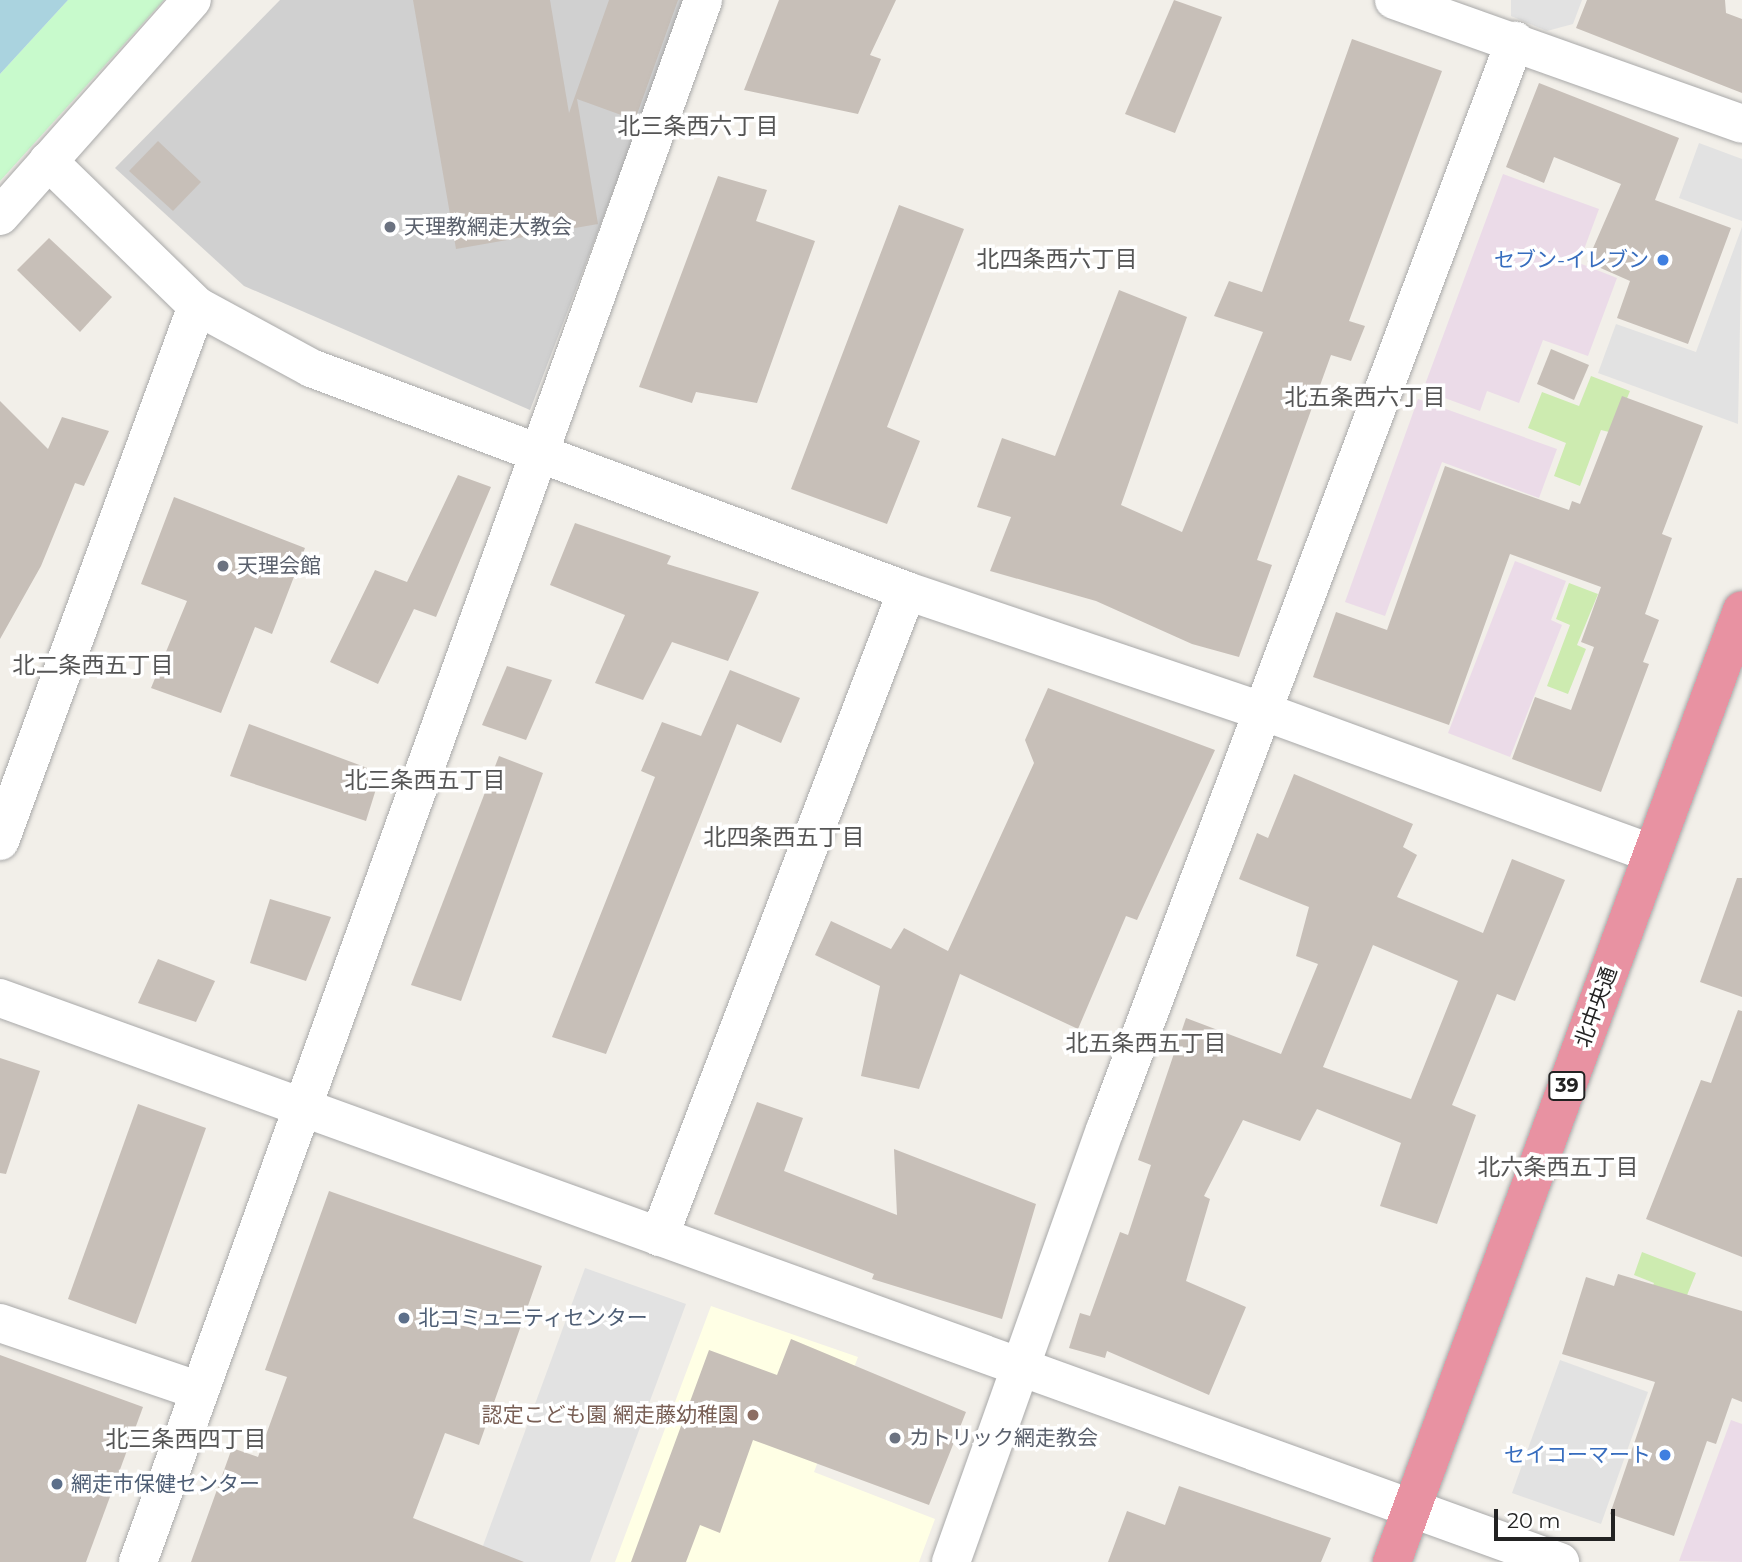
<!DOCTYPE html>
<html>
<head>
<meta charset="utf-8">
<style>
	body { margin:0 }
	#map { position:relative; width:1742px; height:1562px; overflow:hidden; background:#f2efe9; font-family:Montserrat,"Noto Sans JP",sans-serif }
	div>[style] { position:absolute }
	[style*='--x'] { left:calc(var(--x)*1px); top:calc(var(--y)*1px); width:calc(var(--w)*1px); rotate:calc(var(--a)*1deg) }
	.industrial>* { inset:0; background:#ebdbe8 }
	.education>* { inset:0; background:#ffffe5 }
	.religious>* { inset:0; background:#d0d0d0 }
	.grass>* { inset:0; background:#cdebb0 }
	.park>* { inset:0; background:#c8facc }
	.parking>* { inset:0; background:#e2e2e2 }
	.water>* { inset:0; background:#aad3df }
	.building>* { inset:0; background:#c7bfb8 }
	.roads { filter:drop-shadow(0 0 2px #a9a9a9) drop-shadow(0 0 2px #a9a9a9) }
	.minor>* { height:38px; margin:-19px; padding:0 19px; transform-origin:19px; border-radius:19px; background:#fff }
	.highway>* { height:38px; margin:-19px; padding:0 19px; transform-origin:19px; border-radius:19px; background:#e892a2 }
	.dots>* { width:19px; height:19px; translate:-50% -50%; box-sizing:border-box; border:4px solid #fff; border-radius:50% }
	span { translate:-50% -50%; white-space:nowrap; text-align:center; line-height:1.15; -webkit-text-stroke:7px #fff; paint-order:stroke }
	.shield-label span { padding:2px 5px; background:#fff; border:2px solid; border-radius:5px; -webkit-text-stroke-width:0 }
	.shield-label { font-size:19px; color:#222; font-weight:700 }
	.worship-label { font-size:21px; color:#5b616d }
	.left { translate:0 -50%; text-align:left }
	.shop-label { font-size:21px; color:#366cbe }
	.right { translate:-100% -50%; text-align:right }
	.street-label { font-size:21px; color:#222 }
	.service-label { font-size:21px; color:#4e5e75 }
	.education-label { font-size:21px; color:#785e54 }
	.neighbourhood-label { font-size:23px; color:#555 }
	.scale { position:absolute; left:1494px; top:1509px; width:121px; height:32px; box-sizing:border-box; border:4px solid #222; border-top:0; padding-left:9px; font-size:21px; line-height:24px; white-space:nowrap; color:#222; -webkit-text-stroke:5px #fff; paint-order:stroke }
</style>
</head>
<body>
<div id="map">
	<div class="industrial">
		<div style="clip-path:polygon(1503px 174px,1599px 209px,1579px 263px,1617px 278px,1588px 356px,1543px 340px,1519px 403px,1487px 391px,1480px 411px,1423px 390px)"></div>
		<div style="clip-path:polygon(1418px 399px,1557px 449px,1539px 498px,1442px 462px,1385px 616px,1345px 602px)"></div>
		<div style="clip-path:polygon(1515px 561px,1566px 581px,1551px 620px,1562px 625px,1510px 757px,1448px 733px)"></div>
		<div style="clip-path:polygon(1731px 1420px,1742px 1424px,1742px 1562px,1679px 1561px)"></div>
	</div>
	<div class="education">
		<div style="clip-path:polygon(711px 1306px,858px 1357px,814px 1472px,935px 1519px,919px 1562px,615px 1562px)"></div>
	</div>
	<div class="religious">
		<div style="clip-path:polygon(280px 0,686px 0,530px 410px,244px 286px,115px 168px)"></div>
	</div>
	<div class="grass">
		<div style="clip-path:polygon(1591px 376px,1630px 391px,1613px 433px,1601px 430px,1580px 486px,1554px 476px,1566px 443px,1528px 428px,1542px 392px,1579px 406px)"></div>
		<div style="clip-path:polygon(1569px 583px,1598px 594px,1577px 645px,1586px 649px,1568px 694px,1547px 686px,1570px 625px,1556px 619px)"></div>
		<div style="clip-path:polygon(1642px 1252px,1696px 1273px,1679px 1315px,1646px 1302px,1654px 1283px,1634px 1275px)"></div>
	</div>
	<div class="park">
		<div style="clip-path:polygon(68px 0,164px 0,0 181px,0 74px)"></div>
	</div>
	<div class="parking">
		<div style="clip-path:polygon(1511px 0,1582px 0,1573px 24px,1547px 31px,1511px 16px)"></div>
		<div style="clip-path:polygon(1699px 143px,1742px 159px,1742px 221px,1679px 198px)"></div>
		<div style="clip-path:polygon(1742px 227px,1738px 424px,1598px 373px,1616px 324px,1696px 352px)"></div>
		<div style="clip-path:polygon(585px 1268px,686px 1304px,590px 1562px,477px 1562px)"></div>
		<div style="clip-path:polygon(1560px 1360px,1648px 1392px,1601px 1524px,1512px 1493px)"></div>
	</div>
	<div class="water">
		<div style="clip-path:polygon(0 0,68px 0,0 74px)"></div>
	</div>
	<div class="building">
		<div style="clip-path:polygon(413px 0,550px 0,569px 113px,609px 0,678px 0,635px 120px,577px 99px,598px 224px,456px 249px)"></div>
		<div style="clip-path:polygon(779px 0,896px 0,870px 55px,881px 59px,858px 114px,744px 90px)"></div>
		<div style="clip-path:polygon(1174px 0,1222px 17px,1175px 133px,1125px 114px)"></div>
		<div style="clip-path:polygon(1587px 0,1725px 0,1726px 13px,1742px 19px,1742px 93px,1576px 28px)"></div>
		<div style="clip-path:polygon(1352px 39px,1442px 71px,1349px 321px,1365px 326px,1351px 361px,1331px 355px,1257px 560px,1272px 565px,1239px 657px,1192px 644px,1096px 601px,990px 571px,1011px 517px,977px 507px,1002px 438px,1055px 456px,1119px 290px,1187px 317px,1121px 505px,1182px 532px,1263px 332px,1214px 316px,1229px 281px,1262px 292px)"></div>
		<div style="clip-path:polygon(1539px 83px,1679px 138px,1655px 200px,1731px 228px,1688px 344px,1617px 318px,1630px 281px,1587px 262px,1621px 184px,1554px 157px,1544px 183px,1506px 167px)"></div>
		<div style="clip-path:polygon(158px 141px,201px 182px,173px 211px,129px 171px)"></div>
		<div style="clip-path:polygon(718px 176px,767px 190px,756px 221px,815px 241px,757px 403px,696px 392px,692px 403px,639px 387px)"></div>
		<div style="clip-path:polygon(899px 205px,964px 229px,887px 427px,920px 441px,887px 524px,791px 489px)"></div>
		<div style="clip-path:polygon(49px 238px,112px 297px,80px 332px,17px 270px)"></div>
		<div style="clip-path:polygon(1551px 349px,1589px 365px,1574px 400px,1537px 384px)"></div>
		<div style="clip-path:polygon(1622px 396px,1703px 426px,1662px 534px,1672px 538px,1645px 614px,1659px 620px,1643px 662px,1649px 664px,1601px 792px,1512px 759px,1535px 697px,1571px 710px,1594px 647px,1581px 642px,1601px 587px,1510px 554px,1449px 725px,1313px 677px,1336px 612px,1387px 630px,1445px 466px,1569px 510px,1572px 501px,1580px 504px)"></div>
		<div style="clip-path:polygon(0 401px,48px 449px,62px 417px,109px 431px,84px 486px,75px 483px,41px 566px,0 639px)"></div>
		<div style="clip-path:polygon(458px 475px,491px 487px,436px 617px,414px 609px,378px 684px,330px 662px,375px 570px,407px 582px)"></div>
		<div style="clip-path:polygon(174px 497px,305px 548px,272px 634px,255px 627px,221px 713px,151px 688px,187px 601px,141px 584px)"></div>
		<div style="clip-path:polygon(575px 523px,671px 556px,667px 564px,759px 592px,728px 661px,672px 642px,643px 700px,595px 683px,625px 615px,550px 585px)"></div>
		<div style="clip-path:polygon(507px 666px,552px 680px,526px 740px,482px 725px)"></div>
		<div style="clip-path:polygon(730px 670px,800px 698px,781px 743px,737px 724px,606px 1054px,552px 1037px,655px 777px,641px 771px,662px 722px,701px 736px)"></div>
		<div style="clip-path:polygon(1048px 688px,1215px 750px,1137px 920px,1126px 916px,1078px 1029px,960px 974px,919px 1089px,861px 1076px,880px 986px,815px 955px,831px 921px,891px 949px,904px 928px,948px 951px,1034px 763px,1025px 740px)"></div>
		<div style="clip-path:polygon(249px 724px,381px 773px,366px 821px,230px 776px)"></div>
		<div style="clip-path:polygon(499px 756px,543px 773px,461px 1001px,411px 985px)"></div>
		<div style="clip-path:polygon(evenodd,1294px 774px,1413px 824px,1403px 847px,1417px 855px,1397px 897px,1483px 933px,1512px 859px,1565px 880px,1515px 1001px,1497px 994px,1452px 1105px,1476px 1115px,1437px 1224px,1380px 1206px,1401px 1143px,1317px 1109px,1300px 1141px,1243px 1120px,1204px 1196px,1210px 1199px,1186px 1281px,1246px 1307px,1209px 1395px,1107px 1351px,1105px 1358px,1069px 1348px,1080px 1313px,1090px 1316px,1120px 1232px,1128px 1235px,1151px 1165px,1138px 1160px,1186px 1018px,1281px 1054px,1318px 964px,1296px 956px,1309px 907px,1239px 879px,1257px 833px,1268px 838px,1294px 774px,1373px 945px,1458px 981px,1411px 1099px,1323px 1067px,1373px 945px)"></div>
		<div style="clip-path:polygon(1737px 878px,1742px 878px,1742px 997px,1700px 982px)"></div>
		<div style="clip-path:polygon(270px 899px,331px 917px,306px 981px,250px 963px)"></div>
		<div style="clip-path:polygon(158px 959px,215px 981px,196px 1022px,138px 1003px)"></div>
		<div style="clip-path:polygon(1738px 1010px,1742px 1011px,1742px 1257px,1646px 1219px,1701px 1080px,1711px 1083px)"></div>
		<div style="clip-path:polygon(0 1058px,40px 1071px,6px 1174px,0 1173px)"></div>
		<div style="clip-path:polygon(757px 1102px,803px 1118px,784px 1171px,897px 1215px,894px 1149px,1036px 1204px,1002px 1319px,872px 1279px,874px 1274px,714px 1214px)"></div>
		<div style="clip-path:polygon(138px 1104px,206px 1128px,136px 1324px,68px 1299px)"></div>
		<div style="clip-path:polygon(329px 1191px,542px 1266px,479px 1445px,445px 1433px,413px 1518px,524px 1562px,191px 1562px,232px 1448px,258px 1457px,287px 1377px,265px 1370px)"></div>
		<div style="clip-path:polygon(1618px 1274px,1742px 1311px,1742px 1402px,1732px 1398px,1716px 1444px,1707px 1441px,1674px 1536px,1610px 1514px,1655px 1382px,1562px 1354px,1586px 1277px,1614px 1286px)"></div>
		<div style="clip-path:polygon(791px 1339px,966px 1412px,929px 1505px,753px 1440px,720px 1533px,700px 1525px,686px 1562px,631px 1562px,709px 1350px,777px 1375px)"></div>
		<div style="clip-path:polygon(0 1355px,143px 1407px,86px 1562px,0 1562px)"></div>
		<div style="clip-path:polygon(1179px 1486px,1331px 1538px,1321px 1562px,1108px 1562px,1127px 1511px,1165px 1525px)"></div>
	</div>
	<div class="roads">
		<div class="minor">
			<div style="--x:1394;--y:0;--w:369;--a:19.6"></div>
			<div style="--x:48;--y:161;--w:208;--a:44.2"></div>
			<div style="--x:197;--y:306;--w:130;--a:28.5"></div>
			<div style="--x:311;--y:368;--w:636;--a:20.51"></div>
			<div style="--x:907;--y:591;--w:378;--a:18.7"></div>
			<div style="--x:1265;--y:712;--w:412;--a:20.1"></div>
			<div style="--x:0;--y:216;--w:289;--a:-48.4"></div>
			<div style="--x:0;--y:841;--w:570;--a:-69.79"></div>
			<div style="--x:0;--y:998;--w:1659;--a:19.88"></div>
			<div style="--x:659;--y:1237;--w:692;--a:-69"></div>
			<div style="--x:0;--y:1323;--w:211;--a:18.8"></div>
			<div style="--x:138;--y:1562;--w:1661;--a:-70.11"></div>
			<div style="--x:951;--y:1562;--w:459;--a:-70.4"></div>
			<div style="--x:1105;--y:1130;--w:1164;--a:-69.37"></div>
		</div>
		<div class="highway">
			<div style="--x:1392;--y:1562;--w:1014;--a:-69.81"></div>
		</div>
	</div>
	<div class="dots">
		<div style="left:390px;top:227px;background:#6b7280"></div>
		<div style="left:1663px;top:260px;background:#3f7fe0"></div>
		<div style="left:223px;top:566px;background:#6b7280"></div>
		<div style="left:404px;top:1318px;background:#5c6f8a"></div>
		<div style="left:753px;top:1415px;background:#8d6e63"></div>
		<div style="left:895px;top:1438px;background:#6b7280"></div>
		<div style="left:1665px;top:1455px;background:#3f7fe0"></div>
		<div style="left:57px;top:1484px;background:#5c6f8a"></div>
	</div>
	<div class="shield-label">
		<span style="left:1567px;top:1086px">39</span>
	</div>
	<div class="worship-label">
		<span class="left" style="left:404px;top:227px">天理教網走大教会</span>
		<span class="left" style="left:237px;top:566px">天理会館</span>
		<span class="left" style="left:909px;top:1438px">カトリック網走教会</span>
	</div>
	<div class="shop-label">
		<span class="right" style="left:1649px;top:260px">セブン-イレブン</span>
		<span class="right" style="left:1651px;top:1455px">セイコーマート</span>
	</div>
	<div class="street-label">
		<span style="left:1596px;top:1007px;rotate:-70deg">北中央通</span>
	</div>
	<div class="service-label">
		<span class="left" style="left:418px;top:1318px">北コミュニティセンター</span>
		<span class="left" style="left:71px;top:1484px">網走市保健センター</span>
	</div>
	<div class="education-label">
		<span class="right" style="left:739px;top:1415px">認定こども園 網走藤幼稚園</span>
	</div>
	<div class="neighbourhood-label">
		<span style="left:698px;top:126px">北三条西六丁目</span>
		<span style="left:1057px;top:259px">北四条西六丁目</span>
		<span style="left:1365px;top:397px">北五条西六丁目</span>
		<span style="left:93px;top:665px">北二条西五丁目</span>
		<span style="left:425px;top:780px">北三条西五丁目</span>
		<span style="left:784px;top:837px">北四条西五丁目</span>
		<span style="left:1146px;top:1043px">北五条西五丁目</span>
		<span style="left:1558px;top:1167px">北六条西五丁目</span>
		<span style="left:186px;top:1439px">北三条西四丁目</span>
	</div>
	<div class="scale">20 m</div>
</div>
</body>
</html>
